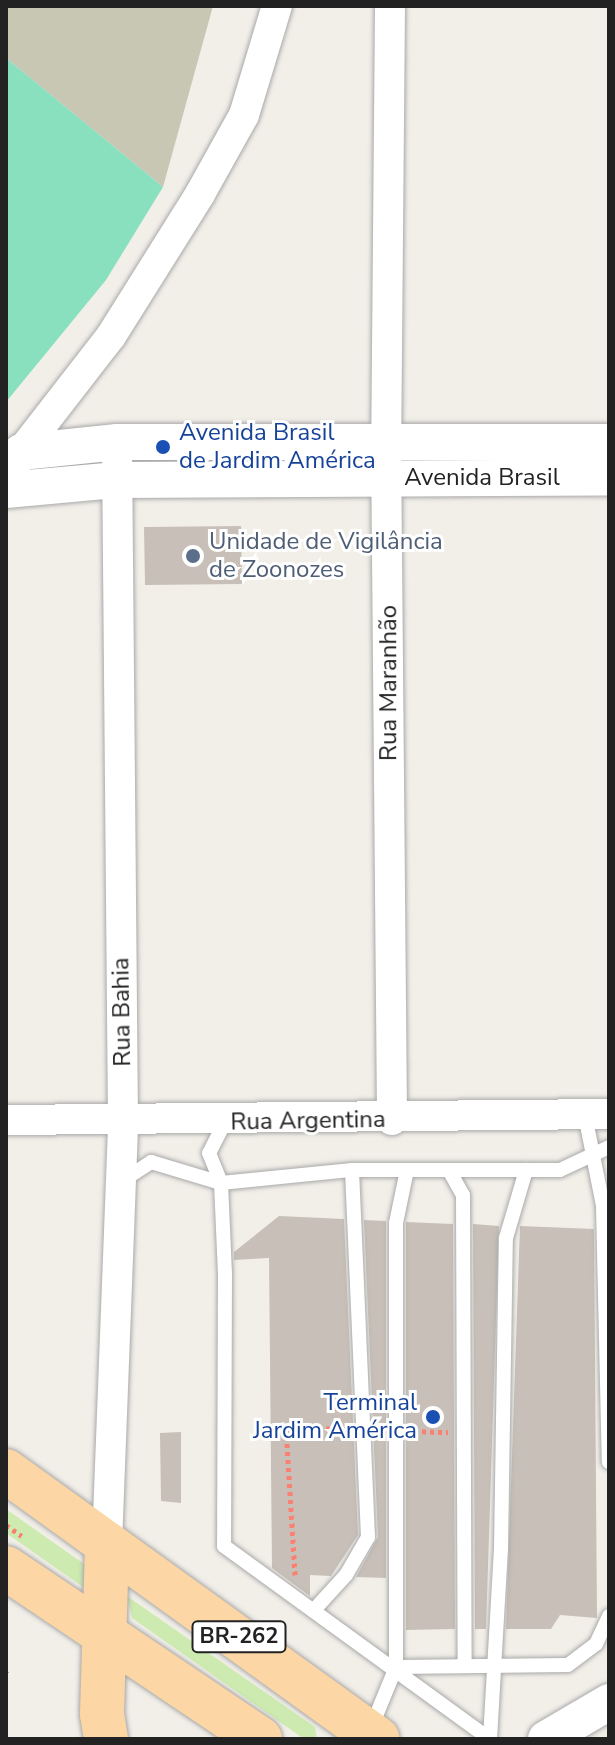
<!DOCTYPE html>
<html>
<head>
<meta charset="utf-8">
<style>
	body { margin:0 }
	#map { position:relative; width:615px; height:1745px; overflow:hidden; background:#f2efe9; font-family:"Nunito Sans",sans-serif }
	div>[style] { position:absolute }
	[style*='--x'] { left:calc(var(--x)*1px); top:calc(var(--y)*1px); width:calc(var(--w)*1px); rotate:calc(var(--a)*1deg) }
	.construction>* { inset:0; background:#c7c7b4 }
	.grass>* { inset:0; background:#cdebb0 }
	.pitch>* { inset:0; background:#88e0be }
	.building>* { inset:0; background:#c7bfb8 }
	.path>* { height:5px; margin-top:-2.5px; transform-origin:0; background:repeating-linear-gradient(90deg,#fa8072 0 4px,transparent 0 8px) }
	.roads { filter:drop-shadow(0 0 2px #a9a9a9) drop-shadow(0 0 2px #a9a9a9) }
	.service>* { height:14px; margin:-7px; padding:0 7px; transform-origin:7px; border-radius:7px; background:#fff }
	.minor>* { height:30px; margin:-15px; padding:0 15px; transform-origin:15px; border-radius:15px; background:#fff }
	.tertiary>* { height:36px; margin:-18px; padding:0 18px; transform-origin:18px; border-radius:18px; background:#fff }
	.primary>* { height:44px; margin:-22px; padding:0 22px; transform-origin:22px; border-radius:22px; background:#fcd6a4 }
	.rail>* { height:6px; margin-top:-3px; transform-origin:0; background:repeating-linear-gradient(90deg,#707070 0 16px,transparent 0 32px) }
	.dots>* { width:22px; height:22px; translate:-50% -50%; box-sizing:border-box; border:4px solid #fff; border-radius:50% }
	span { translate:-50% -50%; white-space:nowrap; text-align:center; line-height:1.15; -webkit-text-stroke:6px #fff; paint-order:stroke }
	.shield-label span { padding:2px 6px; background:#fff; border:2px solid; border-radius:6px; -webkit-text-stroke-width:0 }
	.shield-label { font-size:22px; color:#222; font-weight:700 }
	.transit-label { font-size:24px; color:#164399 }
	.left { translate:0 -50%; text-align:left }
	.right { translate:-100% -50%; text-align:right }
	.street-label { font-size:24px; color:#222 }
	.service-label { font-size:24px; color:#4e5e75 }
	.frame { position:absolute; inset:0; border:8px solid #222; pointer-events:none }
</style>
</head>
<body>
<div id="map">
	<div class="construction">
		<div style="clip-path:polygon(6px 6px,213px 6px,163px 187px,6px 58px)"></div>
	</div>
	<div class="grass">
		<div style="clip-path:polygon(6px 1509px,94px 1571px,93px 1594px,6px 1533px)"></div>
		<div style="clip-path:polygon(127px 1596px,315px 1727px,317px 1739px,304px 1739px,132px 1618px)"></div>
	</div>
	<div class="pitch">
		<div style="clip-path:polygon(6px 58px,163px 187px,106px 280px,6px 402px)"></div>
	</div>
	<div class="building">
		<div style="clip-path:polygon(241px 526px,242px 584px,145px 585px,144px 527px)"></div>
		<div style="clip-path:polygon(279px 1216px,344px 1219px,358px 1535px,331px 1576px,310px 1575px,310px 1596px,272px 1568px,269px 1258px,234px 1260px,234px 1252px)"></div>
		<div style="clip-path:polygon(364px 1220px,386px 1221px,386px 1578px,356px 1577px,378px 1537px)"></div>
		<div style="clip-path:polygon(406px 1222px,453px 1224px,455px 1629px,406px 1630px)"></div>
		<div style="clip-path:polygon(473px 1224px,499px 1226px,486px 1629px,475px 1629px)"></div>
		<div style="clip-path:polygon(520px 1226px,594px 1229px,597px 1618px,560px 1615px,551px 1629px,506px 1629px)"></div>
		<div style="clip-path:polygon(181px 1432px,181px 1503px,161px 1501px,160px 1433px)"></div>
	</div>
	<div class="path">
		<div style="--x:414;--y:1431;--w:34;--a:2"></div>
		<div style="--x:6;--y:1525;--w:19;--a:35"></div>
		<div style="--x:295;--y:1575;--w:148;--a:-93.5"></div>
		<div style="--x:286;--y:1427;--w:58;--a:2"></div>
	</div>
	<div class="roads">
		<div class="service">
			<div style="--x:585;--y:1115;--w:93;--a:78.8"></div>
			<div style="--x:603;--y:1206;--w:256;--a:88.7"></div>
			<div style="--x:225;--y:1122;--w:35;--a:117"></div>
			<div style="--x:209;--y:1153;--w:32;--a:68"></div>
			<div style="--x:221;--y:1183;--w:90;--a:87.5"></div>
			<div style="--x:225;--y:1273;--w:273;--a:90.2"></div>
			<div style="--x:224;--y:1546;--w:329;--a:36"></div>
			<div style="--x:449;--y:1170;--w:29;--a:61"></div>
			<div style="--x:463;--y:1195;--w:471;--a:89.8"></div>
			<div style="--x:122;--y:1181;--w:35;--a:-33"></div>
			<div style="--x:151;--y:1162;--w:73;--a:16.7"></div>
			<div style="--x:221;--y:1183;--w:132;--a:-5.7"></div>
			<div style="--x:352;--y:1170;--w:208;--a:0"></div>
			<div style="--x:560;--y:1170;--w:54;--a:-25.1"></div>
			<div style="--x:314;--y:1610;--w:47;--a:-47.6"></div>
			<div style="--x:346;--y:1575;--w:44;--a:-59.9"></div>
			<div style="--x:368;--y:1537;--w:367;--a:-92.5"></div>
			<div style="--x:396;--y:1667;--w:172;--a:-0.7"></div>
			<div style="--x:568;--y:1665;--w:35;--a:-37"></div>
			<div style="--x:596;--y:1644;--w:31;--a:-65"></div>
			<div style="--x:371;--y:1728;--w:66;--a:-67.7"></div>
			<div style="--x:396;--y:1667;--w:444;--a:-90"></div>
			<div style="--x:396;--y:1223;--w:54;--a:-78.3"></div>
			<div style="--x:490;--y:1739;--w:191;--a:-86.7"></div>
			<div style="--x:501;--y:1548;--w:310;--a:-89.1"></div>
			<div style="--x:506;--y:1238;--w:71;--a:-73.6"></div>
		</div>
		<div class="minor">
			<div style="--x:390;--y:6;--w:435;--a:90.5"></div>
			<div style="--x:386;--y:441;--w:679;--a:89.49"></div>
			<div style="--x:21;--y:452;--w:147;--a:-52.2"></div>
			<div style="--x:111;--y:336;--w:168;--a:-57.9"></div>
			<div style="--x:200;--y:194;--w:90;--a:-60.9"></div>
			<div style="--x:244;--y:115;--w:114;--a:-73.2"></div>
			<div style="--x:6;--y:1120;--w:603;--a:-0.57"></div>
			<div style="--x:107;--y:1544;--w:422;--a:-87.8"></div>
			<div style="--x:123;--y:1122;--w:680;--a:-90.51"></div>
		</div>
		<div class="tertiary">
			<div style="--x:6;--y:470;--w:23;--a:-50"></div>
			<div style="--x:21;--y:452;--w:97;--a:-5.9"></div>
			<div style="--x:117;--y:442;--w:492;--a:0"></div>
			<div style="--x:6;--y:490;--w:109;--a:-5.2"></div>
			<div style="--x:115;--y:480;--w:494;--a:-0.3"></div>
			<div style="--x:546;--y:1739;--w:73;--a:-30.4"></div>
		</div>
		<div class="primary">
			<div style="--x:6;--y:1471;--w:458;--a:35.8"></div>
			<div style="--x:6;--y:1568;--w:306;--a:33.9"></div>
			<div style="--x:106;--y:1739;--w:25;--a:-99"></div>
			<div style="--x:102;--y:1714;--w:170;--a:-88.3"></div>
		</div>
	</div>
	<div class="rail">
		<div style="--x:6;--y:1674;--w:1;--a:45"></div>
	</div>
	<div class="dots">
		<div style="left:163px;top:447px;background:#1a4fb4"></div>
		<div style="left:193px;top:556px;background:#5c6f8a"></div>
		<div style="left:433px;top:1417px;background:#1a4fb4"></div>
	</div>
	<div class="shield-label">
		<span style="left:239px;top:1637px">BR-262</span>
	</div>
	<div class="transit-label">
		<span class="left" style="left:179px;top:447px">Avenida Brasil<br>de Jardim América</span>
		<span class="right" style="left:417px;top:1417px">Terminal<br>Jardim América</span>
	</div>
	<div class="street-label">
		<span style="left:482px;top:478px">Avenida Brasil</span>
		<span style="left:389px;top:683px;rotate:-90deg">Rua Maranhão</span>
		<span style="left:122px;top:1012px;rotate:-91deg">Rua Bahia</span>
		<span style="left:308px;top:1121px;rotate:-1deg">Rua Argentina</span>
	</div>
	<div class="service-label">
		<span class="left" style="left:209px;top:556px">Unidade de Vigilância<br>de Zoonozes</span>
	</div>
	<div class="frame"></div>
</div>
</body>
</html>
